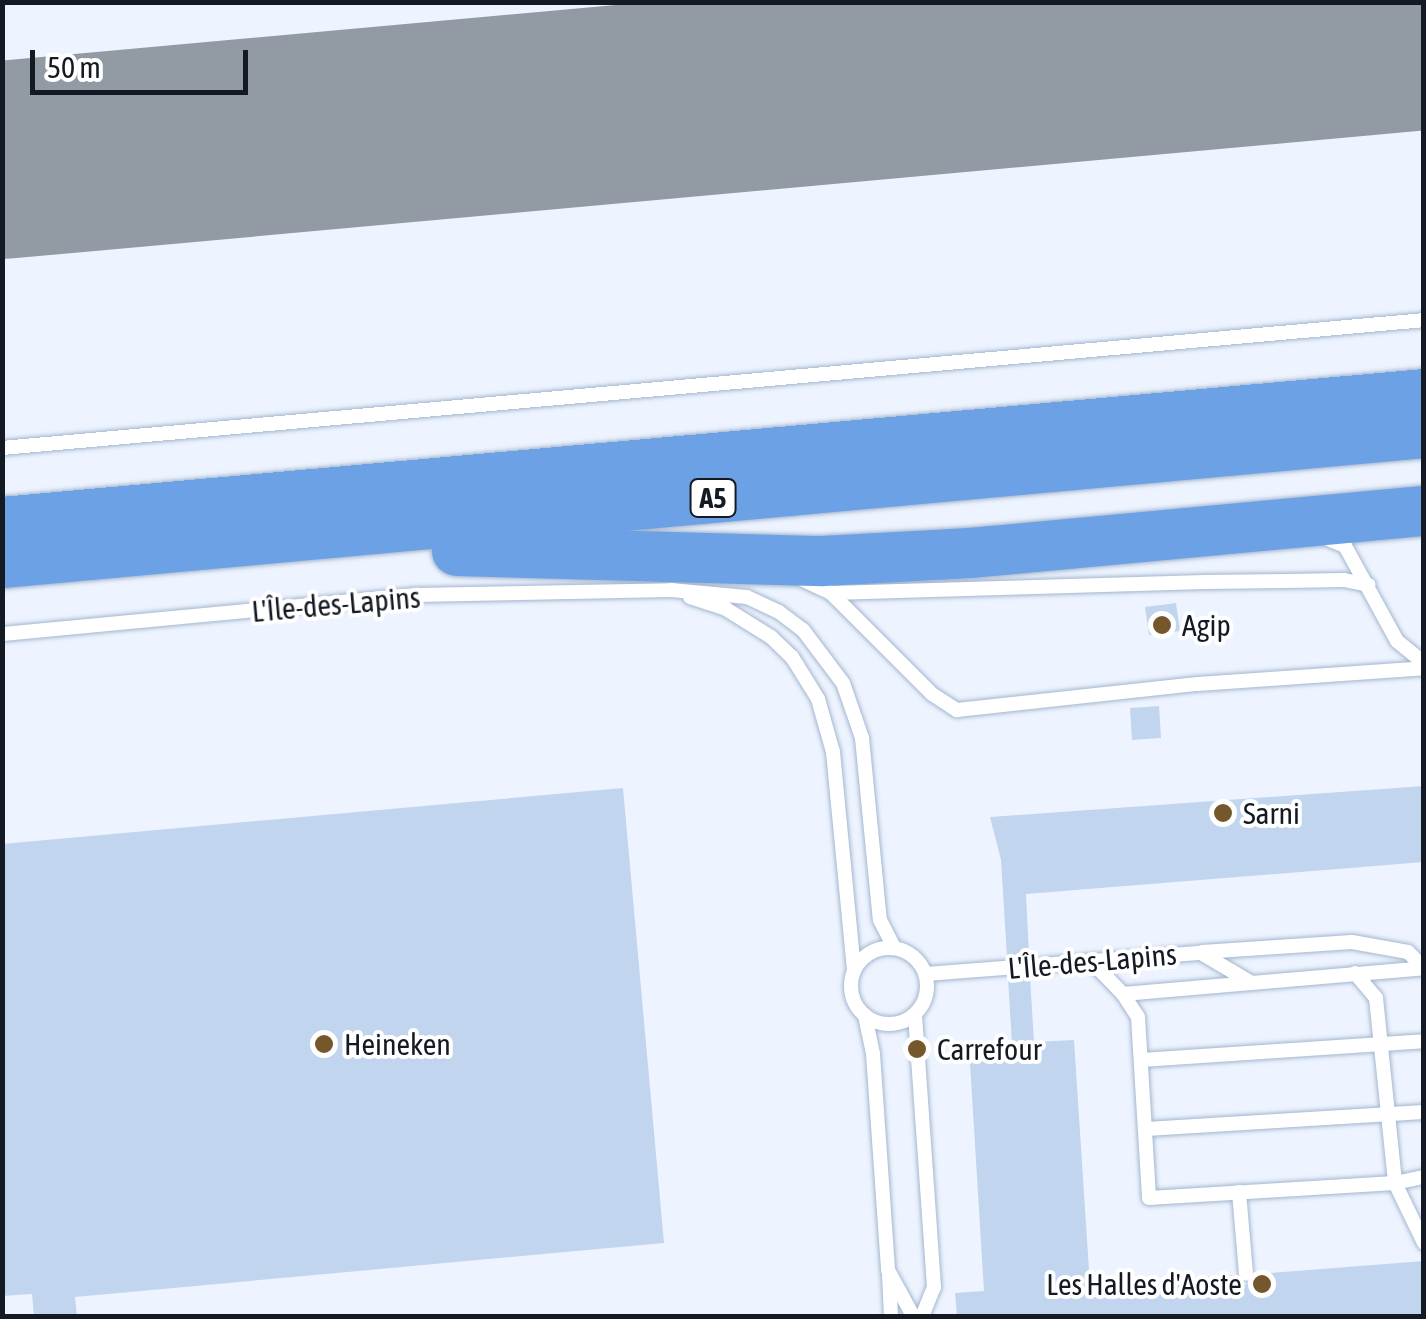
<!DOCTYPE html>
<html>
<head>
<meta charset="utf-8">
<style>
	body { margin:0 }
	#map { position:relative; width:1426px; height:1319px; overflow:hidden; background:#edf4ff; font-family:"Asap Condensed",sans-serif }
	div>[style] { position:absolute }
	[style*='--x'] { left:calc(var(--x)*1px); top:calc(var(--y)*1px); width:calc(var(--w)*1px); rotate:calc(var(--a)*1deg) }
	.taxiway>* { height:78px; margin:-39px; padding:0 39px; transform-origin:39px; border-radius:39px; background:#929aa4 }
	.runway>* { height:198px; margin:-99px; padding:0 99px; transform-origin:99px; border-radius:99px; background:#929aa4 }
	.building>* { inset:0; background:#c2d5ee }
	.roads { filter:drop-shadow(0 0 2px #a4b6cf) drop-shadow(0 0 2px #a4b6cf) }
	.lane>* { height:14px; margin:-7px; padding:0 7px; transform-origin:7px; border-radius:7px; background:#fff }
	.lane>.ring { margin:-7px; padding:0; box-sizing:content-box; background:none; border:14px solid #fff; border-radius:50% }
	.highway>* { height:50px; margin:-25px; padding:0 25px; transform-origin:25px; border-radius:25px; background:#6da1e6 }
	.dots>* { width:28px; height:28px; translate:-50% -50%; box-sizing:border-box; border:5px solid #fff; border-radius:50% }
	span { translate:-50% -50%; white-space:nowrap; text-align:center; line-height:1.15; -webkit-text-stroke:8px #fff; paint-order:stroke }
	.shield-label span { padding:2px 8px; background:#fff; border:2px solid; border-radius:8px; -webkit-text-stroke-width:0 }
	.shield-label { font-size:28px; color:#131a23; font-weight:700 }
	.street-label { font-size:30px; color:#131a23 }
	.poi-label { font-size:30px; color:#131a23 }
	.left { translate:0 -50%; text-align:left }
	.right { translate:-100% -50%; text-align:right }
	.frame { position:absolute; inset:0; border:5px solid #131a23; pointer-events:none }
	.scale { position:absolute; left:30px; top:50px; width:218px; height:45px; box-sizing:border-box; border:5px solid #131a23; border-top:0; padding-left:12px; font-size:30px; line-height:35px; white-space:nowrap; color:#131a23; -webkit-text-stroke:8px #fff; paint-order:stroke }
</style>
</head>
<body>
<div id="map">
	<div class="taxiway">
		<div style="--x:1083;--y:2;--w:41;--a:38"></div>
		<div style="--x:1115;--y:27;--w:22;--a:24"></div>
		<div style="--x:1135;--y:36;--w:65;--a:13.4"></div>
		<div style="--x:941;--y:75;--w:85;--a:-25.1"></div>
		<div style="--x:1018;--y:39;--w:47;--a:-51.9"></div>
	</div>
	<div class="runway">
		<div style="--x:2;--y:160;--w:1428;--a:-5.18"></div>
	</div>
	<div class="building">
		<div style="clip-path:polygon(1176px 603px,1180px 631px,1149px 635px,1145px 607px)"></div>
		<div style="clip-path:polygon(1159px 706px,1161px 738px,1132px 740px,1130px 708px)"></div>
		<div style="clip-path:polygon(1424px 786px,1424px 862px,1026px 894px,1029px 955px,1007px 957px,1001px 860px,990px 817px)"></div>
		<div style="clip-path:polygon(623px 788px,664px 1243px,75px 1297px,77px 1316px,34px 1316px,32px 1294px,2px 1296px,2px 844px)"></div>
		<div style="clip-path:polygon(1030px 977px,1034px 1042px,1074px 1040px,1090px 1285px,1235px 1275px,1246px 1285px,1257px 1274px,1424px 1261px,1424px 1316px,957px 1316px,955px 1293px,984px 1291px,969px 1047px,1012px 1044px,1008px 978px)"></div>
	</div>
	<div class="roads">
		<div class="lane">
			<div style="--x:2;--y:448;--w:1428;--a:-5.14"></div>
			<div style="--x:1326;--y:538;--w:21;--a:23"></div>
			<div style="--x:1345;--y:546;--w:108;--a:61.3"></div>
			<div style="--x:1397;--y:641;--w:35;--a:39"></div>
			<div style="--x:801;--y:579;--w:33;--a:25"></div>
			<div style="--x:831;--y:593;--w:374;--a:-1.7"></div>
			<div style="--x:1205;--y:582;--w:139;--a:-0.8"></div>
			<div style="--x:1344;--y:580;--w:25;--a:11"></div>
			<div style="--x:831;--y:593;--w:143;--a:45"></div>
			<div style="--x:932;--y:694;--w:30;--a:33"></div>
			<div style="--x:957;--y:710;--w:242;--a:-6.2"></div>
			<div style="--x:1198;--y:684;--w:227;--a:-4"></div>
			<div style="--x:690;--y:597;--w:38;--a:18"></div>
			<div style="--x:726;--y:609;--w:53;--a:31.9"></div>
			<div style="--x:771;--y:637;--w:29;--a:44"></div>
			<div style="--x:792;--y:657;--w:49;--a:58.2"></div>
			<div style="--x:818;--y:699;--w:55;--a:74.2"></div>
			<div style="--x:833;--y:752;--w:219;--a:84.5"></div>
			<div style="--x:2;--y:634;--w:417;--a:-5.4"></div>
			<div style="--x:417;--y:595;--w:254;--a:-1.1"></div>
			<div style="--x:671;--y:590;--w:76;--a:5.3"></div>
			<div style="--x:747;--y:597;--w:35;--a:25"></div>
			<div style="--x:779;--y:612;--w:30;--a:37"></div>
			<div style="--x:803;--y:630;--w:66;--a:53"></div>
			<div style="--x:843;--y:683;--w:58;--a:70.9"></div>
			<div style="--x:862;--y:738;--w:183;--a:84.4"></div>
			<div style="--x:880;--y:920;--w:30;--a:63"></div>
			<div class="ring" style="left:851px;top:948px;width:62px;height:62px"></div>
			<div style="--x:1202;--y:952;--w:150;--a:-3.8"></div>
			<div style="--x:1352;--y:942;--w:57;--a:10.1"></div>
			<div style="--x:1408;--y:952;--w:23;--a:45"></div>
			<div style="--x:1092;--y:962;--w:45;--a:45.9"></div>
			<div style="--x:1123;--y:994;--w:27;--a:57"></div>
			<div style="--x:1138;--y:1017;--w:181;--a:86.5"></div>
			<div style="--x:1149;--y:1198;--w:246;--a:-3.5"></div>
			<div style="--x:1395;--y:1183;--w:30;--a:-12"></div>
			<div style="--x:1355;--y:973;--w:33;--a:50"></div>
			<div style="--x:1376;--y:998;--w:186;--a:84.1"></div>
			<div style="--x:1395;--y:1183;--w:67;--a:64.2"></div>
			<div style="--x:926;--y:974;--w:276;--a:-4.4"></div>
			<div style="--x:1201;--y:953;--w:57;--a:30.6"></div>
			<div style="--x:1123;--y:994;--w:302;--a:-4.9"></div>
			<div style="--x:915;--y:1015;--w:273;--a:86"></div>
			<div style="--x:934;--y:1287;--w:31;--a:112"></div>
			<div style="--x:865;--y:1016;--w:39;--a:78"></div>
			<div style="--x:873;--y:1054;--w:217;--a:86"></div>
			<div style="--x:888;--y:1270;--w:52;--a:61.5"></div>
			<div style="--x:1141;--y:1060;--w:284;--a:-3.8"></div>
			<div style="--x:1145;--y:1129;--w:280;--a:-3.5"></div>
			<div style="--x:1239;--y:1192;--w:82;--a:85.1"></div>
			<div style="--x:889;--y:1275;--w:41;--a:87.2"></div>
		</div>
		<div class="highway">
			<div style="--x:2;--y:522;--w:1428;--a:-5.14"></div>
			<div style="--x:457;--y:551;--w:366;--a:1.6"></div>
			<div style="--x:823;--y:561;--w:147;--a:-3.1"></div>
			<div style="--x:970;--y:553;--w:456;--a:-5.3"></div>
			<div style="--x:2;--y:563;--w:1428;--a:-5.22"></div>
		</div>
	</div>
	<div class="dots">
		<div style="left:1162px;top:625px;background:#74572b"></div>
		<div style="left:1223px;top:813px;background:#74572b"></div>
		<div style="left:324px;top:1044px;background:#74572b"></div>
		<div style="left:917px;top:1049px;background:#74572b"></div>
		<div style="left:1262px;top:1284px;background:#74572b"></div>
	</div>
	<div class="shield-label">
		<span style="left:713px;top:498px">A5</span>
	</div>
	<div class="street-label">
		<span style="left:336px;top:604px;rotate:-5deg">L'Île-des-Lapins</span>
		<span style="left:1092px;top:961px;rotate:-5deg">L'Île-des-Lapins</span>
	</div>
	<div class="poi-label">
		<span class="left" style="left:1182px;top:625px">Agip</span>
		<span class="left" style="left:1243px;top:813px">Sarni</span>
		<span class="left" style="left:344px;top:1044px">Heineken</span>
		<span class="left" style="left:937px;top:1049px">Carrefour</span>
		<span class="right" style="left:1242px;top:1284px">Les Halles d'Aoste</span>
	</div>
	<div class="frame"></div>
	<div class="scale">50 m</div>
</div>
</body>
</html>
